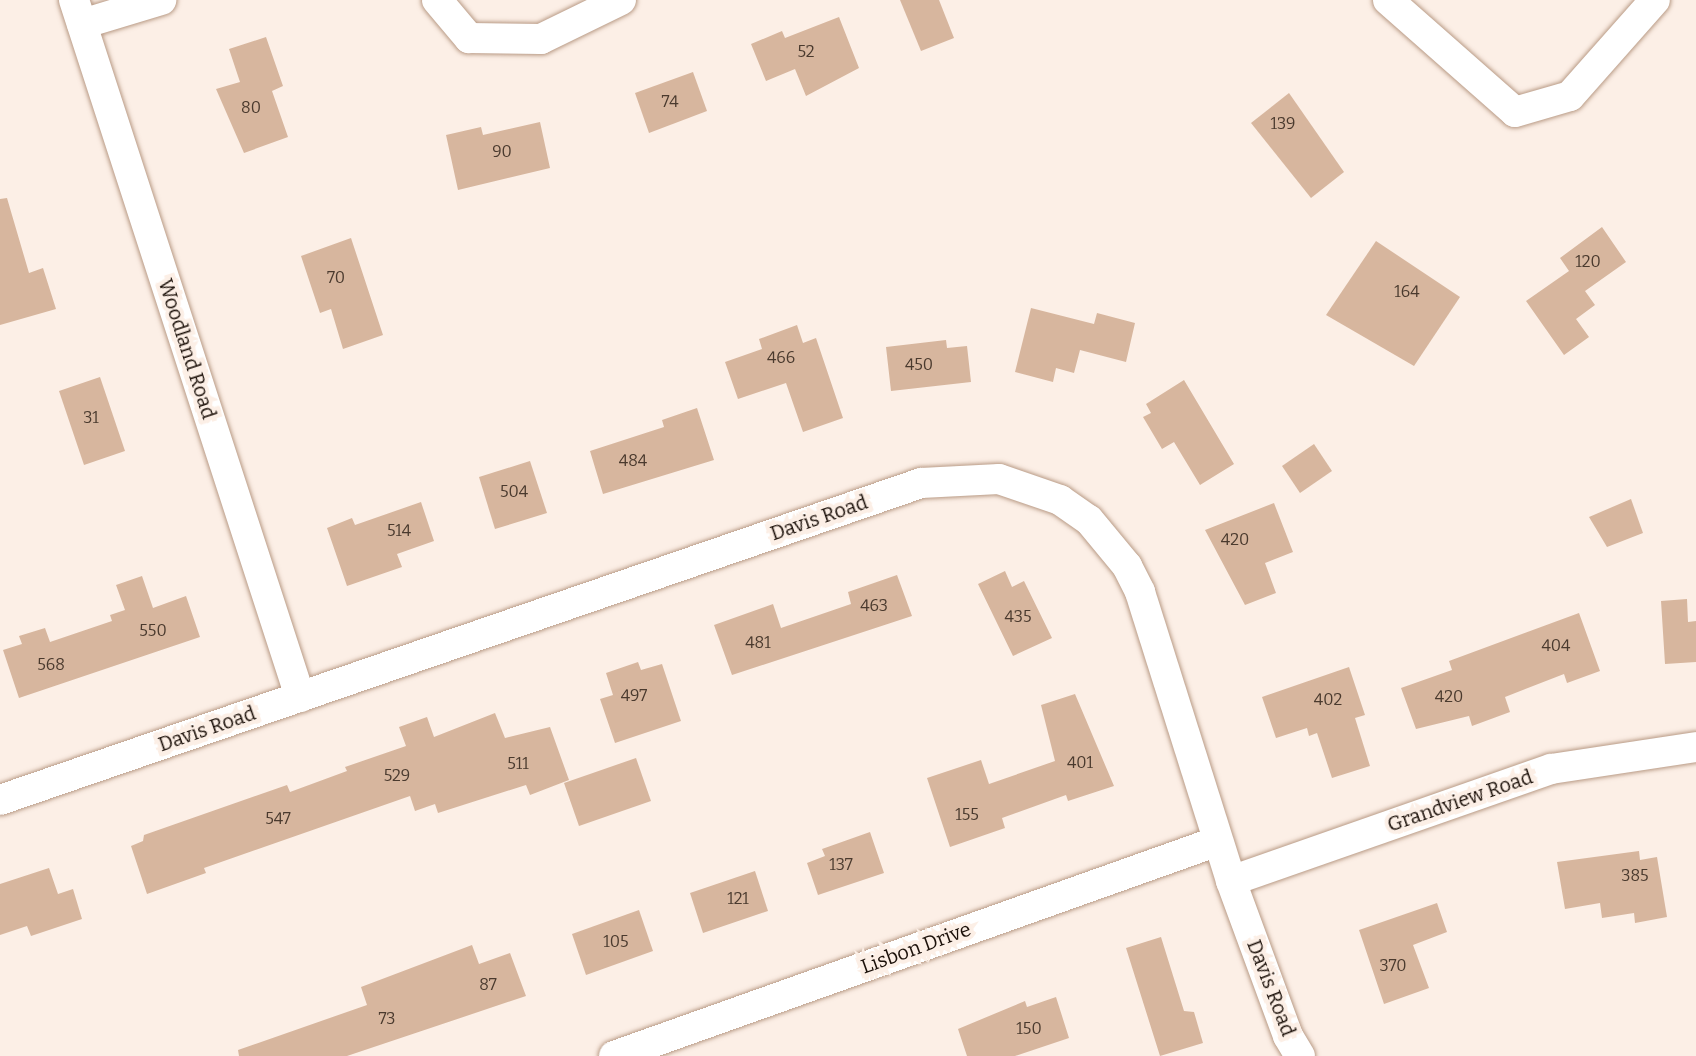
<!DOCTYPE html>
<html>
<head>
<meta charset="utf-8">
<style>
	body { margin:0 }
	#map { position:relative; width:1696px; height:1056px; overflow:hidden; background:#fcefe6; font-family:Bitter,serif }
	div>[style] { position:absolute }
	[style*='--x'] { left:calc(var(--x)*1px); top:calc(var(--y)*1px); width:calc(var(--w)*1px); rotate:calc(var(--a)*1deg) }
	.building>* { inset:0; background:#d7b69e }
	.roads { filter:drop-shadow(0 0 2px #b99b86) drop-shadow(0 0 2px #b99b86) }
	.minor>* { height:30px; margin:-15px; padding:0 15px; transform-origin:15px; border-radius:15px; background:#fff }
	span { translate:-50% -50%; white-space:nowrap; text-align:center; line-height:1.15; -webkit-text-stroke:8px #fcefe6; paint-order:stroke }
	.number-label { font-size:16px; color:#4a3a2e }
	.number-label span { -webkit-text-stroke-width:0 }
	.street-label { font-size:20px; color:#1b1009 }
</style>
</head>
<body>
<div id="map">
	<div class="building">
		<div style="clip-path:polygon(900px 0,939px 0,954px 38px,921px 51px)"></div>
		<div style="clip-path:polygon(839px 17px,859px 68px,806px 96px,795px 69px,766px 81px,751px 44px,782px 31px,785px 38px)"></div>
		<div style="clip-path:polygon(266px 37px,283px 86px,272px 91px,288px 137px,244px 153px,216px 89px,240px 82px,229px 49px)"></div>
		<div style="clip-path:polygon(693px 72px,707px 111px,649px 133px,635px 93px)"></div>
		<div style="clip-path:polygon(1289px 93px,1344px 172px,1311px 198px,1251px 123px)"></div>
		<div style="clip-path:polygon(540px 122px,550px 168px,458px 190px,446px 135px,481px 127px,483px 135px)"></div>
		<div style="clip-path:polygon(7px 198px,29px 273px,43px 268px,56px 309px,0 325px,0 199px)"></div>
		<div style="clip-path:polygon(1602px 227px,1626px 262px,1585px 291px,1595px 305px,1576px 319px,1589px 337px,1564px 355px,1526px 301px,1569px 271px,1560px 258px)"></div>
		<div style="clip-path:polygon(351px 238px,383px 335px,343px 349px,331px 309px,320px 313px,301px 256px)"></div>
		<div style="clip-path:polygon(1376px 241px,1460px 297px,1414px 366px,1326px 315px)"></div>
		<div style="clip-path:polygon(1031px 308px,1094px 324px,1097px 313px,1135px 323px,1126px 362px,1080px 350px,1074px 373px,1056px 368px,1053px 382px,1015px 372px)"></div>
		<div style="clip-path:polygon(797px 325px,803px 343px,816px 338px,843px 418px,803px 432px,786px 383px,738px 399px,725px 362px,762px 349px,759px 339px)"></div>
		<div style="clip-path:polygon(946px 340px,947px 348px,967px 346px,971px 382px,891px 391px,886px 347px)"></div>
		<div style="clip-path:polygon(100px 377px,125px 451px,84px 465px,59px 391px)"></div>
		<div style="clip-path:polygon(1184px 380px,1234px 464px,1200px 485px,1174px 442px,1162px 449px,1143px 417px,1151px 413px,1146px 404px)"></div>
		<div style="clip-path:polygon(697px 408px,714px 460px,603px 494px,590px 451px,664px 427px,662px 420px)"></div>
		<div style="clip-path:polygon(1314px 444px,1332px 471px,1300px 493px,1282px 466px)"></div>
		<div style="clip-path:polygon(530px 461px,547px 513px,495px 529px,479px 477px)"></div>
		<div style="clip-path:polygon(1631px 499px,1643px 533px,1607px 547px,1589px 517px)"></div>
		<div style="clip-path:polygon(421px 502px,434px 541px,397px 554px,402px 567px,347px 586px,327px 528px,352px 518px,355px 525px)"></div>
		<div style="clip-path:polygon(1274px 503px,1293px 552px,1265px 563px,1276px 593px,1245px 605px,1205px 530px)"></div>
		<div style="clip-path:polygon(1005px 571px,1012px 587px,1024px 581px,1052px 638px,1013px 656px,978px 584px)"></div>
		<div style="clip-path:polygon(897px 575px,912px 616px,732px 675px,714px 625px,773px 604px,781px 628px,851px 604px,848px 592px)"></div>
		<div style="clip-path:polygon(142px 576px,153px 608px,186px 596px,200px 637px,19px 698px,3px 650px,22px 644px,19px 636px,45px 628px,50px 642px,112px 621px,110px 615px,125px 610px,116px 585px)"></div>
		<div style="clip-path:polygon(1687px 599px,1688px 622px,1696px 621px,1696px 662px,1665px 664px,1661px 601px)"></div>
		<div style="clip-path:polygon(1579px 613px,1600px 671px,1567px 683px,1564px 674px,1505px 697px,1510px 712px,1472px 726px,1469px 716px,1416px 729px,1401px 688px,1452px 670px,1449px 661px)"></div>
		<div style="clip-path:polygon(638px 662px,641px 670px,662px 664px,681px 721px,615px 743px,600px 699px,613px 695px,606px 673px)"></div>
		<div style="clip-path:polygon(1349px 667px,1365px 715px,1355px 718px,1370px 766px,1332px 778px,1317px 733px,1309px 736px,1307px 728px,1276px 738px,1262px 697px)"></div>
		<div style="clip-path:polygon(1075px 694px,1114px 786px,1068px 801px,1066px 795px,1002px 818px,1005px 828px,950px 847px,927px 778px,981px 760px,989px 784px,1055px 761px,1041px 705px)"></div>
		<div style="clip-path:polygon(495px 713px,505px 738px,550px 727px,569px 780px,530px 795px,526px 785px,438px 813px,435px 804px,415px 811px,410px 796px,204px 868px,206px 873px,147px 894px,131px 846px,143px 841px,144px 835px,287px 785px,290px 792px,347px 771px,345px 767px,406px 746px,399px 727px,427px 717px,434px 737px)"></div>
		<div style="clip-path:polygon(636px 758px,651px 801px,579px 826px,564px 783px)"></div>
		<div style="clip-path:polygon(870px 832px,884px 873px,818px 895px,807px 863px,825px 856px,822px 849px)"></div>
		<div style="clip-path:polygon(1639px 851px,1640px 860px,1657px 857px,1667px 917px,1635px 923px,1634px 913px,1602px 918px,1600px 903px,1565px 909px,1557px 862px)"></div>
		<div style="clip-path:polygon(49px 868px,58px 894px,73px 889px,82px 919px,31px 936px,27px 926px,0 935px,0 884px)"></div>
		<div style="clip-path:polygon(755px 871px,768px 911px,703px 933px,690px 893px)"></div>
		<div style="clip-path:polygon(1437px 903px,1447px 932px,1413px 945px,1429px 988px,1384px 1004px,1359px 930px)"></div>
		<div style="clip-path:polygon(639px 910px,653px 951px,586px 975px,572px 934px)"></div>
		<div style="clip-path:polygon(1161px 937px,1184px 1011px,1194px 1012px,1203px 1043px,1160px 1056px,1126px 948px)"></div>
		<div style="clip-path:polygon(472px 945px,479px 964px,510px 953px,526px 996px,347px 1056px,239px 1056px,238px 1050px,367px 1005px,361px 987px)"></div>
		<div style="clip-path:polygon(1056px 997px,1069px 1038px,1015px 1056px,967px 1056px,958px 1029px,1025px 1001px,1027px 1007px)"></div>
	</div>
	<div class="roads">
		<div class="minor">
			<div style="--x:74;--y:0;--w:733;--a:72.03"></div>
			<div style="--x:437;--y:0;--w:50;--a:49.9"></div>
			<div style="--x:469;--y:38;--w:72;--a:0.8"></div>
			<div style="--x:541;--y:39;--w:89;--a:-26"></div>
			<div style="--x:1388;--y:0;--w:169;--a:41.4"></div>
			<div style="--x:1515;--y:112;--w:57;--a:-16.2"></div>
			<div style="--x:1570;--y:96;--w:128;--a:-48.5"></div>
			<div style="--x:82;--y:24;--w:83;--a:-16.9"></div>
			<div style="--x:0;--y:800;--w:974;--a:-18.99"></div>
			<div style="--x:921;--y:483;--w:78;--a:-2.9"></div>
			<div style="--x:999;--y:479;--w:65;--a:19"></div>
			<div style="--x:1060;--y:500;--w:35;--a:35"></div>
			<div style="--x:1089;--y:520;--w:60;--a:50.4"></div>
			<div style="--x:1127;--y:566;--w:29;--a:63"></div>
			<div style="--x:1140;--y:592;--w:303;--a:72.5"></div>
			<div style="--x:1231;--y:881;--w:165;--a:69.8"></div>
			<div style="--x:1288;--y:1036;--w:23;--a:59"></div>
			<div style="--x:1231;--y:881;--w:339;--a:-19.3"></div>
			<div style="--x:1551;--y:769;--w:147;--a:-8.6"></div>
			<div style="--x:614;--y:1056;--w:641;--a:-19.59"></div>
		</div>
	</div>
	<div class="number-label">
		<span style="left:806px;top:52px">52</span>
		<span style="left:670px;top:102px">74</span>
		<span style="left:251px;top:108px">80</span>
		<span style="left:1283px;top:124px">139</span>
		<span style="left:502px;top:152px">90</span>
		<span style="left:1588px;top:262px">120</span>
		<span style="left:336px;top:278px">70</span>
		<span style="left:1407px;top:292px">164</span>
		<span style="left:781px;top:358px">466</span>
		<span style="left:919px;top:365px">450</span>
		<span style="left:91px;top:418px">31</span>
		<span style="left:633px;top:461px">484</span>
		<span style="left:514px;top:492px">504</span>
		<span style="left:399px;top:531px">514</span>
		<span style="left:1235px;top:540px">420</span>
		<span style="left:874px;top:606px">463</span>
		<span style="left:1018px;top:617px">435</span>
		<span style="left:153px;top:631px">550</span>
		<span style="left:758px;top:643px">481</span>
		<span style="left:1556px;top:646px">404</span>
		<span style="left:51px;top:665px">568</span>
		<span style="left:634px;top:696px">497</span>
		<span style="left:1449px;top:697px">420</span>
		<span style="left:1328px;top:700px">402</span>
		<span style="left:1080px;top:763px">401</span>
		<span style="left:518px;top:764px">511</span>
		<span style="left:397px;top:776px">529</span>
		<span style="left:967px;top:815px">155</span>
		<span style="left:278px;top:819px">547</span>
		<span style="left:841px;top:865px">137</span>
		<span style="left:1635px;top:876px">385</span>
		<span style="left:738px;top:899px">121</span>
		<span style="left:616px;top:942px">105</span>
		<span style="left:1393px;top:966px">370</span>
		<span style="left:488px;top:985px">87</span>
		<span style="left:387px;top:1019px">73</span>
		<span style="left:1029px;top:1029px">150</span>
	</div>
	<div class="street-label">
		<span style="left:187px;top:349px;rotate:72deg">Woodland Road</span>
		<span style="left:819px;top:518px;rotate:-19deg">Davis Road</span>
		<span style="left:207px;top:729px;rotate:-19deg">Davis Road</span>
		<span style="left:1460px;top:801px;rotate:-19deg">Grandview Road</span>
		<span style="left:916px;top:948px;rotate:-20deg">Lisbon Drive</span>
		<span style="left:1271px;top:988px;rotate:69deg">Davis Road</span>
	</div>
</div>
</body>
</html>
